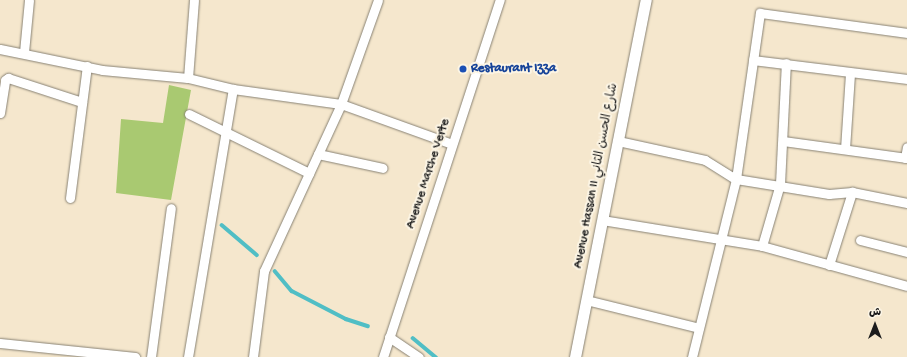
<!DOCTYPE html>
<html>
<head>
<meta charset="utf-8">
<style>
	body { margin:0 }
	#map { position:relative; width:907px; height:357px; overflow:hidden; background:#f5e7cd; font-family:"Gochi Hand","Playpen Sans Arabic",sans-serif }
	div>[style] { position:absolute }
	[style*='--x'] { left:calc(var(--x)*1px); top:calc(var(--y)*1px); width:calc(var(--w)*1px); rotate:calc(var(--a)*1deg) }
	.green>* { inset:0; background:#a9c971 }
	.stream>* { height:3.5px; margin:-1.75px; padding:0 1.75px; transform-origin:1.75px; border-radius:1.75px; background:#50bec5 }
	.roads { filter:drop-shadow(0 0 1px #888274) drop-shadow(0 0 1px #888274) }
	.minor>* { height:9px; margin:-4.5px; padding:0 4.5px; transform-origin:4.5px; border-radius:4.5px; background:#fff }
	.tertiary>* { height:11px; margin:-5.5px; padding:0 5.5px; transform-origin:5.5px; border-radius:5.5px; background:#fff }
	.dots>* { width:11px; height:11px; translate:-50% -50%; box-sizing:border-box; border:2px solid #fcf5e5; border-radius:50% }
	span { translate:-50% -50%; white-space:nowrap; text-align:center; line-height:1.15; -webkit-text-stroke:4px #fcf5e5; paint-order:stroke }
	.transit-label { font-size:13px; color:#164399; font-weight:700 }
	.left { translate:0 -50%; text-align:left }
	.street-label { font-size:13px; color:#1c1c1c }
	.north { position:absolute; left:855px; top:305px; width:40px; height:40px; -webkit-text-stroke:3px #fcf5e5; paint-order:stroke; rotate:0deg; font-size:11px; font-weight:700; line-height:16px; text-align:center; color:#1c1c1c }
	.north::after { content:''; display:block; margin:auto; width:14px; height:18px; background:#1c1c1c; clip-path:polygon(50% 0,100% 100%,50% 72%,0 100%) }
</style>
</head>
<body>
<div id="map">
	<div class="green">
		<div style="clip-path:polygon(169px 85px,191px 90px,171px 200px,116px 193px,121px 119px,163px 123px)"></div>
	</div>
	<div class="stream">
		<div style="--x:222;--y:225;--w:46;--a:40.6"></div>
		<div style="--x:275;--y:271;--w:26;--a:50"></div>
		<div style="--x:292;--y:291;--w:61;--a:27.4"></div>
		<div style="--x:346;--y:319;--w:23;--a:18"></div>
		<div style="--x:413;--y:338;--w:30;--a:40"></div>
	</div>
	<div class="roads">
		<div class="minor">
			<div style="--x:0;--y:49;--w:104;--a:11.6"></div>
			<div style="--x:102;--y:70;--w:86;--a:5.3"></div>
			<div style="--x:188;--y:78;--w:46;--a:13.7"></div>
			<div style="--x:233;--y:89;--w:109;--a:7.9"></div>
			<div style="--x:341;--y:104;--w:118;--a:19.8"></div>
			<div style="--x:24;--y:52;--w:52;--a:-84.5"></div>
			<div style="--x:753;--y:60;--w:155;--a:7"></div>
			<div style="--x:188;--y:78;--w:78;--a:-85.6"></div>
			<div style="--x:0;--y:113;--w:33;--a:-81"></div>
			<div style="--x:5;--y:80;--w:4;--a:-34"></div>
			<div style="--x:8;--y:78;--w:78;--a:18"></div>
			<div style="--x:189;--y:114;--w:134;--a:26.2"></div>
			<div style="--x:618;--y:141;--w:89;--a:12.3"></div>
			<div style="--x:705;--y:160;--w:36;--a:32"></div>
			<div style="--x:736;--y:179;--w:94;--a:9.2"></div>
			<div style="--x:829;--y:194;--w:23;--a:-5"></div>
			<div style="--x:852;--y:192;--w:56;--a:11.3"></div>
			<div style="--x:783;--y:141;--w:125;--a:7.8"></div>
			<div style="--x:845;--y:149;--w:76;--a:-86.2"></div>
			<div style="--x:318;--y:154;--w:66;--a:12.2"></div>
			<div style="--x:905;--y:158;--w:11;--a:-80"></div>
			<div style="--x:70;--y:198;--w:133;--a:-82.7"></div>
			<div style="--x:602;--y:220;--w:162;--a:9.2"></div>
			<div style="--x:762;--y:246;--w:150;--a:15.4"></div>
			<div style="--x:860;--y:240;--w:49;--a:14.3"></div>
			<div style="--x:762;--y:246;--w:65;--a:-73.8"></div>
			<div style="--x:780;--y:184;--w:121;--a:-87.2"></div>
			<div style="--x:829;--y:265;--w:77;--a:-72.5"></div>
			<div style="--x:586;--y:300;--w:116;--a:13.9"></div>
			<div style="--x:389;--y:337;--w:36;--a:34"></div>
			<div style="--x:0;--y:343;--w:136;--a:5.9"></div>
			<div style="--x:151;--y:357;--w:150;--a:-82.4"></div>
			<div style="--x:188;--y:357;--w:272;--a:-80.5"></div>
			<div style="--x:253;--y:357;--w:87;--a:-82.7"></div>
			<div style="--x:264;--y:271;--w:184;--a:-65.2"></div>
			<div style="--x:341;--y:104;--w:110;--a:-70.4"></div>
			<div style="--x:383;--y:357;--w:376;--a:-71.9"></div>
			<div style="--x:692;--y:357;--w:183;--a:-76.1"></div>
			<div style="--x:736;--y:179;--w:168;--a:-81.8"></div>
			<div style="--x:760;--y:13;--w:148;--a:7.7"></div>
		</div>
		<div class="tertiary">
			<div style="--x:575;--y:357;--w:364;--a:-78.8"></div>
		</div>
	</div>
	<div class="dots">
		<div style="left:463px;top:69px;background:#1a4fb4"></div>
	</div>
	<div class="transit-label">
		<span class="left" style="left:471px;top:69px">Restaurant Izza</span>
	</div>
	<div class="street-label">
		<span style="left:429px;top:174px;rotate:-72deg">Avenue Marche Verte</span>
		<span style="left:597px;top:176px;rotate:-79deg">Avenue Hassan II شارع الحسن الثاني</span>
	</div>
	<div class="north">ش</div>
</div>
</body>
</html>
